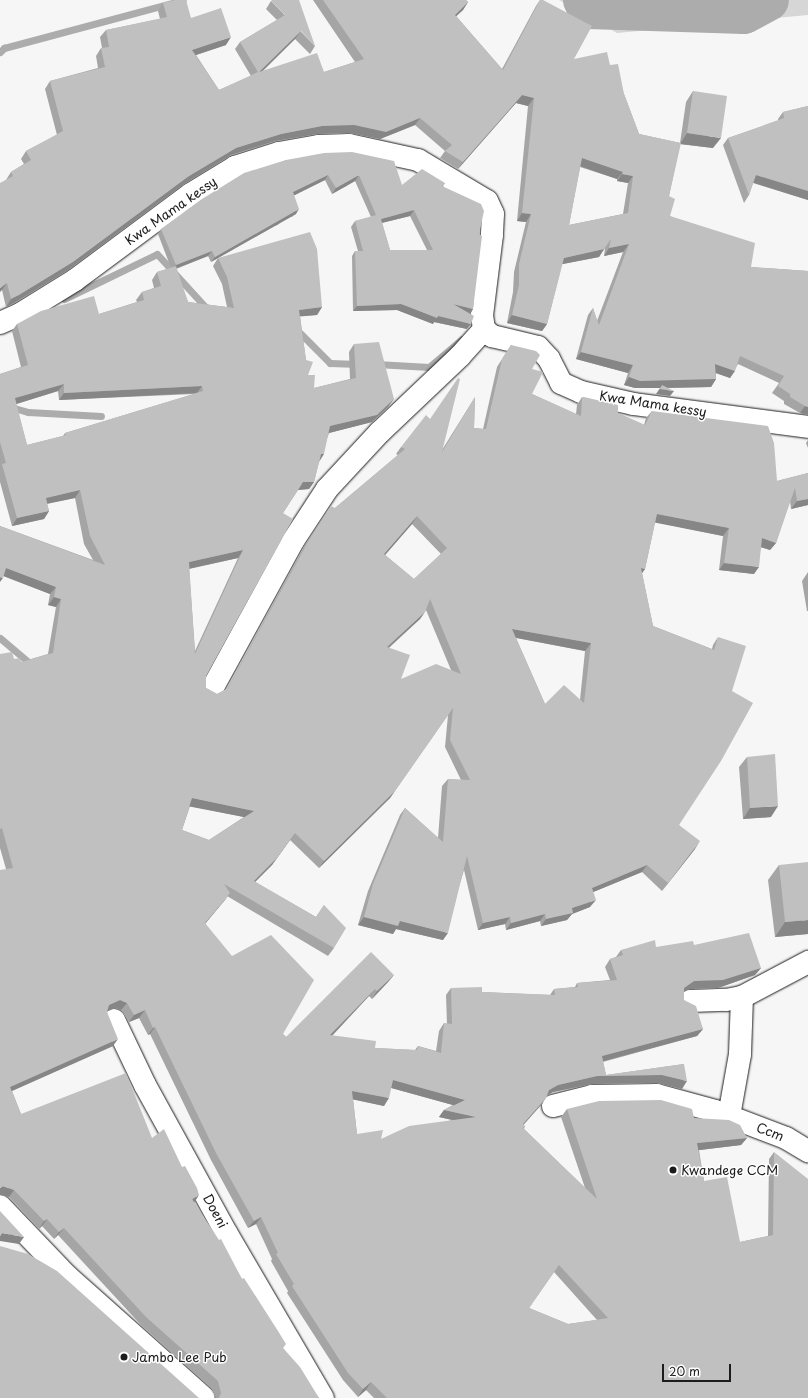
<!DOCTYPE html>
<html>
<head>
<meta charset="utf-8">
<style>
	body { margin:0 }
	#map { position:relative; width:808px; height:1398px; overflow:hidden; background:#f6f6f6; font-family:"Playpen Sans",sans-serif }
	div>[style] { position:absolute }
	[style*='--x'] { left:calc(var(--x)*1px); top:calc(var(--y)*1px); width:calc(var(--w)*1px); rotate:calc(var(--a)*1deg) }
	.green>* { inset:0; background:#d6d6d6 }
	.stream>* { height:7px; margin:-3.5px; padding:0 3.5px; transform-origin:3.5px; border-radius:3.5px; background:#acacac }
	.river>* { height:42px; margin:-21px; padding:0 21px; transform-origin:21px; border-radius:21px; background:#acacac }
	.roads { filter:drop-shadow(0 0 1px #1c1c1c) drop-shadow(0 0 1px #1c1c1c) }
	.minor>* { height:22px; margin:-11px; padding:0 11px; transform-origin:11px; border-radius:11px; background:#fff }
	.wall>* { inset:0; background:#a5a5a5 }
	.shaded-wall>* { inset:0; background:#868686 }
	.building>* { inset:0; background:#c0c0c0 }
	.dots>* { width:11px; height:11px; translate:-50% -50%; box-sizing:border-box; border:2px solid #fff; border-radius:50% }
	span { translate:-50% -50%; white-space:nowrap; text-align:center; line-height:1.15; -webkit-text-stroke:3px #fff; paint-order:stroke }
	.street-label { font-size:13px; color:#1c1c1c }
	.poi-label { font-size:13px; color:#1c1c1c }
	.left { translate:0 -50%; text-align:left }
	.scale { position:absolute; left:662px; top:1364px; width:69px; height:18px; box-sizing:border-box; border:2px solid #1c1c1c; border-top:0; padding-left:5px; font-size:12px; line-height:14px; white-space:nowrap; color:#1c1c1c; -webkit-text-stroke:3px #fff; paint-order:stroke }
</style>
</head>
<body>
<div id="map">
	<div class="green">
		<div style="clip-path:polygon(559px 0,808px 0,808px 15px,617px 33px)"></div>
	</div>
	<div class="stream">
		<div style="--x:0;--y:52;--w:6;--a:-45"></div>
		<div style="--x:4;--y:48;--w:185;--a:-15"></div>
		<div style="--x:64;--y:299;--w:103;--a:-25.8"></div>
		<div style="--x:157;--y:254;--w:76;--a:47.7"></div>
		<div style="--x:296;--y:329;--w:48;--a:45"></div>
		<div style="--x:330;--y:363;--w:28;--a:2"></div>
		<div style="--x:376;--y:364;--w:53;--a:3.2"></div>
		<div style="--x:429;--y:367;--w:43;--a:-40.3"></div>
		<div style="--x:0;--y:417;--w:17;--a:-33"></div>
		<div style="--x:14;--y:408;--w:15;--a:16"></div>
		<div style="--x:28;--y:412;--w:73;--a:3.1"></div>
		<div style="--x:0;--y:638;--w:42;--a:40.2"></div>
	</div>
	<div class="river">
		<div style="--x:584;--y:0;--w:9;--a:63"></div>
		<div style="--x:588;--y:8;--w:156;--a:1.8"></div>
		<div style="--x:744;--y:13;--w:27;--a:-28"></div>
	</div>
	<div class="roads">
		<div class="minor">
			<div style="--x:0;--y:323;--w:22;--a:-24"></div>
			<div style="--x:20;--y:314;--w:65;--a:-31.7"></div>
			<div style="--x:75;--y:280;--w:144;--a:-36.6"></div>
			<div style="--x:191;--y:194;--w:52;--a:-31.5"></div>
			<div style="--x:235;--y:167;--w:46;--a:-17.7"></div>
			<div style="--x:279;--y:153;--w:41;--a:-9.9"></div>
			<div style="--x:319;--y:146;--w:30;--a:-2"></div>
			<div style="--x:349;--y:145;--w:71;--a:12.3"></div>
			<div style="--x:418;--y:160;--w:80;--a:30.7"></div>
			<div style="--x:487;--y:201;--w:14;--a:65"></div>
			<div style="--x:493;--y:214;--w:21;--a:93"></div>
			<div style="--x:492;--y:235;--w:81;--a:97.1"></div>
			<div style="--x:482;--y:315;--w:14;--a:82"></div>
			<div style="--x:484;--y:329;--w:11;--a:41"></div>
			<div style="--x:492;--y:336;--w:47;--a:13.4"></div>
			<div style="--x:538;--y:347;--w:16;--a:47"></div>
			<div style="--x:549;--y:359;--w:27;--a:63"></div>
			<div style="--x:561;--y:383;--w:22;--a:24"></div>
			<div style="--x:581;--y:392;--w:54;--a:12.8"></div>
			<div style="--x:634;--y:404;--w:176;--a:7.5"></div>
			<div style="--x:212;--y:689;--w:169;--a:-61.3"></div>
			<div style="--x:293;--y:541;--w:62;--a:-56.8"></div>
			<div style="--x:327;--y:489;--w:78;--a:-47.1"></div>
			<div style="--x:380;--y:432;--w:110;--a:-43.5"></div>
			<div style="--x:460;--y:356;--w:36;--a:-48"></div>
			<div style="--x:690;--y:1001;--w:36;--a:-2"></div>
			<div style="--x:726;--y:1000;--w:16;--a:-11"></div>
			<div style="--x:742;--y:997;--w:75;--a:-27.9"></div>
			<div style="--x:114;--y:1020;--w:72;--a:64.5"></div>
			<div style="--x:145;--y:1085;--w:170;--a:61.2"></div>
			<div style="--x:227;--y:1234;--w:190;--a:59.7"></div>
			<div style="--x:553;--y:1106;--w:40;--a:-14.4"></div>
			<div style="--x:592;--y:1096;--w:65;--a:-0.9"></div>
			<div style="--x:657;--y:1095;--w:60;--a:15.4"></div>
			<div style="--x:715;--y:1111;--w:76;--a:20.8"></div>
			<div style="--x:786;--y:1138;--w:26;--a:31"></div>
			<div style="--x:729;--y:1116;--w:63;--a:-79.9"></div>
			<div style="--x:740;--y:1054;--w:57;--a:-88"></div>
			<div style="--x:0;--y:1206;--w:97;--a:46.3"></div>
			<div style="--x:67;--y:1276;--w:183;--a:41.7"></div>
		</div>
	</div>
	<div class="wall">
		<div style="clip-path:polygon(evenodd,313px 0,467px 0,466px 0,468px 2px,463px 10px,456px 16px,502px 69px,536px 6px,540px 0,574px 59px,610px 65px,624px 94px,639px 134px,680px 143px,686px 102px,693px 91px,713px 148px,680px 144px,669px 196px,670px 216px,751px 267px,808px 271px,808px 415px,800px 413px,784px 404px,784px 401px,772px 393px,779px 383px,738px 364px,730px 378px,716px 373px,716px 379px,711px 387px,667px 388px,670px 396px,656px 394px,660px 388px,635px 388px,624px 385px,628px 373px,576px 359px,588px 315px,593px 308px,597px 321px,623px 252px,604px 256px,605px 248px,599px 257px,562px 264px,547px 324px,542px 331px,507px 323px,513px 292px,514px 272px,526px 222px,517px 221px,528px 106px,516px 103px,458px 169px,440px 158px,445px 151px,415px 125px,380px 139px,349px 133px,317px 134px,275px 141px,231px 155px,184px 184px,68px 270px,14px 303px,6px 307px,2px 290px,6px 180px,11px 172px,24px 164px,21px 159px,26px 151px,57px 135px,45px 89px,50px 81px,98px 68px,96px 56px,101px 48px,102px 48px,100px 37px,106px 30px,160px 19px,158px 11px,163px 3px,191px 18px,226px 45px,196px 55px,219px 90px,251px 76px,235px 49px,240px 42px,277px 20px,266px 9px,271px 1px,315px 46px,310px 54px,295px 39px,263px 71px,324px 72px,355px 62px,313px 0,580px 167px,617px 179px,617px 181px,628px 183px,623px 214px,569px 225px,580px 167px)"></div>
		<div style="clip-path:polygon(808px 106px,808px 200px,753px 183px,749px 195px,744px 203px,723px 145px,728px 138px,778px 121px,778px 119px,783px 112px)"></div>
		<div style="clip-path:polygon(evenodd,286px 160px,402px 185px,445px 183px,443px 186px,479px 234px,473px 309px,470px 314px,467px 329px,434px 322px,433px 324px,397px 310px,353px 311px,352px 256px,355px 251px,358px 251px,351px 227px,355px 221px,371px 217px,355px 181px,332px 194px,325px 180px,294px 195px,296px 214px,211px 262px,208px 256px,176px 269px,188px 302px,227px 307px,222px 284px,213px 266px,218px 258px,322px 307px,317px 315px,300px 316px,308px 375px,314px 388px,350px 379px,349px 352px,354px 344px,388px 407px,372px 422px,329px 433px,319px 462px,314px 482px,309px 489px,298px 490px,283px 513px,206px 676px,206px 688px,217px 694px,227px 689px,304px 547px,326px 513px,335px 508px,398px 455px,396px 454px,401px 447px,442px 450px,475px 397px,474px 428px,483px 429px,497px 367px,511px 345px,532px 369px,532px 394px,576px 414px,577px 405px,582px 397px,644px 425px,646px 418px,652px 411px,777px 481px,808px 473px,808px 505px,791px 509px,790px 501px,776px 543px,770px 550px,761px 547px,754px 574px,719px 570px,723px 536px,655px 522px,645px 569px,642px 573px,653px 626px,712px 649px,713px 645px,718px 637px,679px 825px,695px 849px,662px 891px,642px 872px,593px 892px,590px 907px,572px 914px,567px 920px,541px 926px,540px 921px,506px 930px,505px 924px,478px 930px,464px 870px,443px 940px,396px 929px,393px 934px,358px 925px,368px 891px,400px 815px,405px 808px,438px 838px,442px 786px,448px 779px,461px 780px,445px 747px,448px 715px,390px 798px,319px 868px,290px 840px,272px 865px,255px 882px,316px 917px,324px 905px,334px 948px,328px 956px,227px 896px,205px 924px,283px 1034px,286px 1037px,394px 975px,388px 982px,372px 999px,369px 996px,332px 1036px,375px 1048px,415px 1050px,418px 1046px,436px 1051px,439px 1031px,444px 1023px,447px 1024px,446px 995px,451px 988px,482px 992px,550px 995px,554px 989px,575px 987px,577px 983px,610px 980px,605px 967px,610px 959px,616px 957px,621px 950px,694px 945px,761px 968px,755px 975px,718px 988px,689px 989px,684px 992px,684px 1000px,703px 1029px,697px 1036px,603px 1062px,606px 1075px,684px 1064px,682px 1089px,657px 1083px,592px 1084px,553px 1092px,547px 1096px,541px 1105px,523px 1125px,525px 1126px,524px 1129px,585px 1188px,561px 1117px,567px 1109px,694px 1118px,747px 1138px,741px 1145px,699px 1150px,704px 1181px,740px 1242px,768px 1236px,769px 1159px,774px 1152px,808px 1398px,374px 1398px,366px 1390px,358px 1397px,343px 1380px,287px 1293px,288px 1291px,271px 1261px,272px 1259px,256px 1224px,248px 1228px,211px 1160px,150px 1034px,148px 1035px,139px 1018px,129px 1022px,121px 1010px,115px 1008px,107px 1011px,107px 1012px,113px 1046px,12px 1091px,21px 1114px,152px 1138px,194px 1202px,242px 1279px,283px 1348px,319px 1398px,216px 1398px,212px 1389px,141px 1325px,58px 1235px,54px 1239px,42px 1226px,39px 1229px,9px 1197px,6px 869px,0 848px,0 654px,21px 662px,48px 654px,56px 607px,48px 605px,50px 594px,3px 576px,0 526px,93px 560px,84px 544px,75px 498px,47px 504px,49px 511px,44px 519px,12px 526px,0 482px,0 374px,21px 367px,12px 331px,17px 324px,99px 314px,137px 302px,136px 300px,142px 292px,154px 288px,152px 280px,157px 272px,171px 268px,158px 234px,161px 229px,286px 160px,410px 216px,427px 250px,390px 250px,382px 223px,410px 216px,286px 160px,58px 391px,59px 400px,194px 394px,65px 433px,63px 436px,27px 445px,16px 404px,58px 391px,286px 160px,412px 524px,441px 554px,414px 579px,385px 555px,412px 524px,286px 160px,238px 558px,195px 651px,189px 569px,238px 558px,286px 160px,426px 610px,451px 670px,401px 679px,389px 648px,420px 619px,426px 610px,286px 160px,516px 638px,585px 651px,580px 700px,545px 704px,516px 638px,286px 160px,190px 806px,244px 817px,209px 840px,182px 830px,190px 806px,286px 160px,391px 1088px,453px 1105px,444px 1110px,439px 1117px,452px 1120px,381px 1139px,357px 1134px,353px 1099px,384px 1106px,391px 1088px,286px 160px,554px 1272px,597px 1320px,568px 1324px,529px 1308px,554px 1272px)"></div>
		<div style="clip-path:polygon(808px 440px,808px 448px,806px 443px)"></div>
		<div style="clip-path:polygon(808px 572px,808px 611px,807px 611px,802px 581px)"></div>
		<div style="clip-path:polygon(747px 757px,771px 817px,743px 819px,739px 767px)"></div>
		<div style="clip-path:polygon(779px 865px,808px 934px,775px 937px,768px 880px)"></div>
	</div>
	<div class="shaded-wall">
		<div style="clip-path:polygon(468px 2px,463px 10px,450px 22px,455px 15px)"></div>
		<div style="clip-path:polygon(301px 31px,295px 39px,254px 79px,259px 72px)"></div>
		<div style="clip-path:polygon(231px 37px,226px 45px,187px 58px,192px 50px)"></div>
		<div style="clip-path:polygon(522px 95px,534px 98px,528px 106px,516px 103px,458px 169px,463px 162px)"></div>
		<div style="clip-path:polygon(420px 118px,415px 125px,380px 139px,349px 133px,317px 134px,275px 141px,231px 155px,184px 184px,68px 270px,14px 303px,6px 307px,11px 299px,189px 176px,236px 148px,281px 134px,322px 126px)"></div>
		<div style="clip-path:polygon(687px 133px,721px 138px,713px 148px,680px 144px)"></div>
		<div style="clip-path:polygon(582px 158px,623px 172px,617px 179px,577px 165px)"></div>
		<div style="clip-path:polygon(622px 174px,633px 176px,628px 183px,617px 181px)"></div>
		<div style="clip-path:polygon(328px 175px,325px 180px,289px 198px,293px 192px)"></div>
		<div style="clip-path:polygon(359px 175px,355px 181px,332px 194px,336px 188px)"></div>
		<div style="clip-path:polygon(756px 175px,808px 191px,808px 200px,751px 182px)"></div>
		<div style="clip-path:polygon(299px 209px,296px 214px,211px 262px,215px 257px)"></div>
		<div style="clip-path:polygon(414px 210px,410px 216px,377px 224px,381px 219px)"></div>
		<div style="clip-path:polygon(522px 213px,531px 214px,526px 222px,517px 221px)"></div>
		<div style="clip-path:polygon(629px 244px,623px 252px,604px 256px,609px 248px)"></div>
		<div style="clip-path:polygon(604px 249px,599px 257px,558px 265px,564px 258px)"></div>
		<div style="clip-path:polygon(212px 251px,208px 256px,172px 270px,176px 265px)"></div>
		<div style="clip-path:polygon(7px 283px,2px 290px,0 292px,0 288px)"></div>
		<div style="clip-path:polygon(401px 304px,471px 324px,467px 329px,434px 322px,433px 324px,397px 310px,353px 311px,357px 306px)"></div>
		<div style="clip-path:polygon(453px 304px,473px 309px,470px 314px)"></div>
		<div style="clip-path:polygon(322px 307px,317px 315px,294px 317px,299px 310px)"></div>
		<div style="clip-path:polygon(512px 315px,547px 324px,542px 331px,507px 323px)"></div>
		<div style="clip-path:polygon(581px 352px,633px 365px,628px 373px,576px 359px)"></div>
		<div style="clip-path:polygon(715px 364px,735px 371px,730px 378px,710px 371px)"></div>
		<div style="clip-path:polygon(629px 377px,716px 379px,711px 387px,661px 388px,662px 385px,660px 388px,635px 388px,624px 385px)"></div>
		<div style="clip-path:polygon(64px 384px,58px 391px,10px 406px,15px 398px)"></div>
		<div style="clip-path:polygon(202px 386px,197px 393px,59px 400px,64px 393px)"></div>
		<div style="clip-path:polygon(660px 389px,674px 391px,670px 396px,656px 394px)"></div>
		<div style="clip-path:polygon(394px 399px,388px 407px,372px 422px,325px 434px,330px 426px)"></div>
		<div style="clip-path:polygon(805px 406px,808px 407px,808px 415px,800px 413px)"></div>
		<div style="clip-path:polygon(321px 454px,324px 454px,319px 462px)"></div>
		<div style="clip-path:polygon(303px 482px,314px 482px,309px 489px,298px 490px)"></div>
		<div style="clip-path:polygon(80px 490px,75px 498px,40px 505px,46px 498px)"></div>
		<div style="clip-path:polygon(808px 499px,808px 505px,791px 509px,797px 501px)"></div>
		<div style="clip-path:polygon(49px 511px,44px 519px,12px 526px,17px 518px)"></div>
		<div style="clip-path:polygon(657px 514px,729px 528px,723px 536px,652px 522px)"></div>
		<div style="clip-path:polygon(417px 516px,412px 524px,379px 562px,384px 554px)"></div>
		<div style="clip-path:polygon(762px 538px,776px 543px,770px 550px,757px 546px)"></div>
		<div style="clip-path:polygon(243px 550px,238px 558px,183px 570px,189px 562px)"></div>
		<div style="clip-path:polygon(724px 563px,759px 567px,754px 574px,719px 570px)"></div>
		<div style="clip-path:polygon(6px 568px,56px 587px,50px 594px,1px 575px)"></div>
		<div style="clip-path:polygon(641px 568px,645px 569px,640px 576px)"></div>
		<div style="clip-path:polygon(0 577px,3px 578px,0 582px)"></div>
		<div style="clip-path:polygon(54px 597px,61px 599px,56px 607px,48px 605px)"></div>
		<div style="clip-path:polygon(425px 612px,420px 619px,381px 654px,387px 647px)"></div>
		<div style="clip-path:polygon(512px 629px,591px 643px,585px 651px,507px 636px)"></div>
		<div style="clip-path:polygon(395px 791px,390px 798px,319px 868px,324px 861px)"></div>
		<div style="clip-path:polygon(192px 798px,254px 811px,249px 818px,187px 806px)"></div>
		<div style="clip-path:polygon(778px 806px,771px 817px,743px 819px,750px 808px)"></div>
		<div style="clip-path:polygon(295px 833px,272px 865px,249px 888px,254px 881px)"></div>
		<div style="clip-path:polygon(700px 841px,695px 849px,662px 891px,668px 883px)"></div>
		<div style="clip-path:polygon(647px 865px,642px 872px,586px 895px,592px 888px)"></div>
		<div style="clip-path:polygon(230px 893px,225px 900px,199px 931px,205px 923px)"></div>
		<div style="clip-path:polygon(596px 900px,590px 907px,572px 914px,567px 920px,541px 926px,546px 919px,572px 908px)"></div>
		<div style="clip-path:polygon(545px 914px,540px 921px,506px 930px,511px 923px)"></div>
		<div style="clip-path:polygon(364px 917px,400px 921px,448px 933px,443px 940px,396px 929px,393px 934px,358px 925px)"></div>
		<div style="clip-path:polygon(510px 917px,505px 924px,478px 930px,483px 923px)"></div>
		<div style="clip-path:polygon(808px 920px,808px 934px,775px 937px,785px 922px)"></div>
		<div style="clip-path:polygon(761px 968px,755px 975px,718px 988px,689px 989px,679px 995px,684px 988px,694px 981px)"></div>
		<div style="clip-path:polygon(394px 975px,388px 982px,372px 999px,377px 991px)"></div>
		<div style="clip-path:polygon(375px 989px,369px 996px,325px 1043px,330px 1035px)"></div>
		<div style="clip-path:polygon(120px 1000px,127px 1003px,121px 1010px,115px 1008px,104px 1013px,109px 1005px)"></div>
		<div style="clip-path:polygon(145px 1010px,139px 1018px,129px 1022px,134px 1015px)"></div>
		<div style="clip-path:polygon(155px 1027px,150px 1034px,148px 1035px,153px 1028px)"></div>
		<div style="clip-path:polygon(703px 1029px,697px 1036px,596px 1063px,602px 1056px)"></div>
		<div style="clip-path:polygon(118px 1039px,113px 1046px,5px 1094px,10px 1087px)"></div>
		<div style="clip-path:polygon(662px 1075px,687px 1081px,682px 1089px,657px 1083px,592px 1084px,553px 1092px,544px 1097px,549px 1090px,558px 1085px,597px 1076px)"></div>
		<div style="clip-path:polygon(393px 1080px,465px 1100px,460px 1107px,388px 1087px)"></div>
		<div style="clip-path:polygon(352px 1091px,389px 1098px,384px 1106px,346px 1098px)"></div>
		<div style="clip-path:polygon(546px 1098px,541px 1105px,518px 1131px,523px 1124px)"></div>
		<div style="clip-path:polygon(444px 1110px,476px 1117px,471px 1124px,439px 1117px)"></div>
		<div style="clip-path:polygon(747px 1138px,741px 1145px,692px 1151px,697px 1143px)"></div>
		<div style="clip-path:polygon(3px 1186px,14px 1190px,9px 1197px,0 1195px,0 1188px)"></div>
		<div style="clip-path:polygon(199px 1195px,194px 1203px,192px 1199px)"></div>
		<div style="clip-path:polygon(261px 1217px,256px 1224px,248px 1228px,254px 1221px)"></div>
		<div style="clip-path:polygon(47px 1219px,42px 1226px,39px 1229px,44px 1221px)"></div>
		<div style="clip-path:polygon(64px 1228px,58px 1235px,54px 1239px,59px 1232px)"></div>
		<div style="clip-path:polygon(2px 1233px,24px 1237px,19px 1244px,0 1241px,0 1236px)"></div>
		<div style="clip-path:polygon(371px 1382px,366px 1390px,358px 1397px,363px 1389px)"></div>
	</div>
	<div class="building">
		<div style="clip-path:polygon(evenodd,175px 0,186px 0,191px 18px,221px 8px,231px 37px,192px 50px,219px 90px,258px 72px,240px 42px,285px 15px,271px 1px,272px 0,299px 0,315px 46px,301px 31px,259px 72px,317px 53px,324px 72px,364px 59px,323px 0,466px 0,468px 2px,455px 15px,503px 70px,540px 0,543px 0,592px 26px,574px 59px,607px 52px,610px 65px,618px 64px,624px 94px,639px 134px,681px 143px,669px 196px,675px 199px,670px 216px,755px 243px,751px 267px,808px 271px,808px 407px,805px 406px,790px 397px,790px 394px,778px 386px,784px 376px,740px 356px,735px 371px,715px 364px,716px 379px,640px 381px,629px 377px,633px 365px,581px 352px,593px 308px,599px 325px,629px 244px,609px 248px,611px 239px,604px 249px,564px 258px,547px 324px,512px 315px,519px 285px,519px 264px,531px 214px,522px 213px,534px 98px,522px 95px,463px 162px,445px 151px,452px 145px,420px 118px,386px 132px,354px 125px,322px 126px,281px 134px,236px 148px,189px 176px,73px 262px,19px 295px,11px 299px,7px 283px,0 288px,0 183px,13px 176px,11px 172px,31px 160px,26px 151px,63px 131px,50px 81px,105px 67px,101px 48px,109px 47px,106px 30px,167px 17px,163px 3px,175px 0,582px 158px,623px 172px,622px 174px,633px 176px,628px 213px,569px 225px,582px 158px)"></div>
		<div style="clip-path:polygon(693px 91px,727px 96px,721px 138px,687px 133px)"></div>
		<div style="clip-path:polygon(808px 106px,808px 191px,756px 175px,749px 195px,728px 138px,784px 118px,783px 112px)"></div>
		<div style="clip-path:polygon(evenodd,352px 152px,394px 161px,402px 185px,422px 169px,445px 183px,442px 186px,481px 204px,484px 211px,479px 234px,482px 236px,473px 309px,453px 304px,474px 316px,471px 324px,438px 316px,437px 318px,401px 304px,357px 306px,355px 251px,363px 251px,355px 221px,376px 215px,359px 175px,336px 188px,328px 175px,293px 192px,299px 209px,215px 257px,212px 251px,176px 265px,161px 229px,202px 199px,244px 173px,286px 160px,324px 153px,352px 152px,414px 210px,433px 250px,390px 250px,381px 219px,414px 210px)"></div>
		<div style="clip-path:polygon(evenodd,310px 232px,317px 249px,322px 307px,299px 310px,306px 360px,313px 362px,308px 375px,315px 375px,314px 388px,356px 378px,354px 344px,379px 342px,394px 399px,377px 415px,330px 426px,324px 454px,321px 454px,314px 482px,303px 482px,283px 513px,293px 519px,206px 676px,206px 688px,217px 694px,228px 688px,309px 540px,331px 506px,335px 508px,405px 449px,401px 447px,426px 415px,430px 419px,458px 378px,460px 379px,442px 452px,475px 397px,474px 428px,486px 429px,502px 359px,511px 345px,536px 351px,540px 355px,532px 369px,543px 372px,532px 394px,581px 416px,582px 397px,584px 397px,618px 405px,618px 413px,645px 425px,652px 411px,768px 426px,774px 443px,777px 481px,808px 473px,808px 499px,797px 501px,795px 488px,776px 543px,762px 538px,759px 567px,724px 563px,729px 528px,657px 514px,645px 569px,641px 568px,653px 626px,714px 650px,718px 637px,746px 646px,732px 691px,753px 703px,721px 761px,679px 825px,700px 841px,668px 883px,647px 865px,592px 888px,596px 900px,572px 908px,573px 913px,546px 919px,545px 914px,511px 923px,510px 917px,483px 923px,467px 856px,448px 933px,400px 921px,398px 926px,364px 917px,373px 884px,405px 808px,443px 842px,448px 779px,470px 780px,450px 740px,453px 708px,395px 791px,324px 861px,295px 833px,277px 858px,254px 881px,316px 917px,324px 905px,346px 928px,334px 948px,224px 884px,230px 893px,205px 923px,232px 956px,271px 935px,314px 980px,283px 1034px,286px 1037px,371px 952px,394px 975px,377px 991px,375px 989px,330px 1035px,376px 1041px,375px 1048px,417px 1050px,418px 1046px,441px 1053px,444px 1023px,452px 1024px,451px 988px,482px 987px,482px 992px,555px 995px,554px 989px,578px 987px,577px 983px,617px 980px,610px 959px,623px 955px,621px 950px,655px 940px,656px 947px,693px 941px,694px 945px,749px 933px,761px 968px,723px 980px,694px 981px,684px 988px,684px 1000px,696px 1006px,703px 1029px,602px 1056px,606px 1075px,684px 1064px,687px 1081px,662px 1075px,597px 1076px,558px 1085px,549px 1090px,546px 1098px,523px 1124px,525px 1126px,523px 1128px,597px 1199px,567px 1109px,599px 1101px,661px 1100px,692px 1109px,694px 1118px,729px 1120px,740px 1125px,747px 1138px,697px 1143px,704px 1181px,727px 1177px,740px 1242px,773px 1235px,774px 1152px,808px 1179px,808px 1398px,387px 1398px,371px 1382px,363px 1389px,348px 1373px,292px 1286px,294px 1284px,276px 1254px,278px 1253px,261px 1217px,254px 1221px,216px 1153px,155px 1027px,153px 1028px,145px 1010px,134px 1015px,127px 1003px,120px 1000px,109px 1005px,107px 1012px,118px 1039px,10px 1087px,21px 1114px,126px 1073px,152px 1138px,164px 1129px,182px 1167px,185px 1166px,197px 1188px,199px 1195px,192px 1199px,219px 1240px,221px 1239px,242px 1279px,244px 1278px,278px 1331px,286px 1344px,283px 1348px,300px 1367px,319px 1398px,219px 1398px,221px 1393px,218px 1381px,146px 1317px,64px 1228px,59px 1232px,47px 1219px,44px 1221px,14px 1190px,3px 1186px,0 1188px,0 870px,13px 868px,2px 828px,0 829px,0 654px,12px 652px,14px 659px,20px 658px,21px 662px,53px 653px,61px 599px,54px 597px,56px 587px,6px 568px,3px 578px,0 577px,0 526px,105px 565px,90px 536px,80px 490px,46px 498px,49px 511px,17px 518px,2px 464px,6px 463px,0 442px,0 374px,28px 365px,17px 324px,41px 311px,94px 296px,99px 314px,144px 300px,142px 292px,161px 286px,157px 272px,176px 266px,188px 302px,234px 308px,227px 277px,218px 258px,310px 232px,64px 384px,64px 393px,202px 386px,203px 391px,65px 433px,66px 435px,27px 445px,15px 398px,64px 384px,310px 232px,417px 516px,447px 548px,414px 579px,384px 554px,417px 516px,310px 232px,243px 550px,195px 654px,189px 562px,243px 550px,310px 232px,430px 599px,461px 674px,436px 664px,401px 679px,410px 655px,387px 647px,425px 612px,430px 599px,310px 232px,512px 629px,591px 643px,584px 703px,564px 685px,545px 704px,512px 629px,310px 232px,192px 798px,254px 811px,209px 840px,182px 830px,192px 798px,310px 232px,393px 1080px,465px 1100px,444px 1110px,476px 1117px,409px 1126px,381px 1139px,383px 1130px,357px 1134px,352px 1091px,389px 1098px,393px 1080px,310px 232px,559px 1265px,608px 1318px,568px 1324px,529px 1308px,559px 1265px)"></div>
		<div style="clip-path:polygon(662px 385px,674px 391px,660px 389px)"></div>
		<div style="clip-path:polygon(775px 754px,778px 806px,750px 808px,747px 757px)"></div>
		<div style="clip-path:polygon(808px 862px,808px 920px,785px 922px,779px 865px)"></div>
		<div style="clip-path:polygon(0 1211px,24px 1237px,2px 1233px,0 1236px)"></div>
		<div style="clip-path:polygon(0 1246px,28px 1254px,57px 1271px,199px 1398px,0 1398px)"></div>
	</div>
	<div class="dots">
		<div style="left:673px;top:1170px;background:#1c1c1c"></div>
		<div style="left:124px;top:1357px;background:#1c1c1c"></div>
	</div>
	<div class="street-label">
		<span style="left:171px;top:211px;rotate:-35deg">Kwa Mama kessy</span>
		<span style="left:653px;top:404px;rotate:9deg">Kwa Mama kessy</span>
		<span style="left:770px;top:1132px;rotate:22deg">Ccm</span>
		<span style="left:215px;top:1211px;rotate:62deg">Doeni</span>
	</div>
	<div class="poi-label">
		<span class="left" style="left:681px;top:1170px">Kwandege CCM</span>
		<span class="left" style="left:132px;top:1357px">Jambo Lee Pub</span>
	</div>
	<div class="scale">20 m</div>
</div>
</body>
</html>
